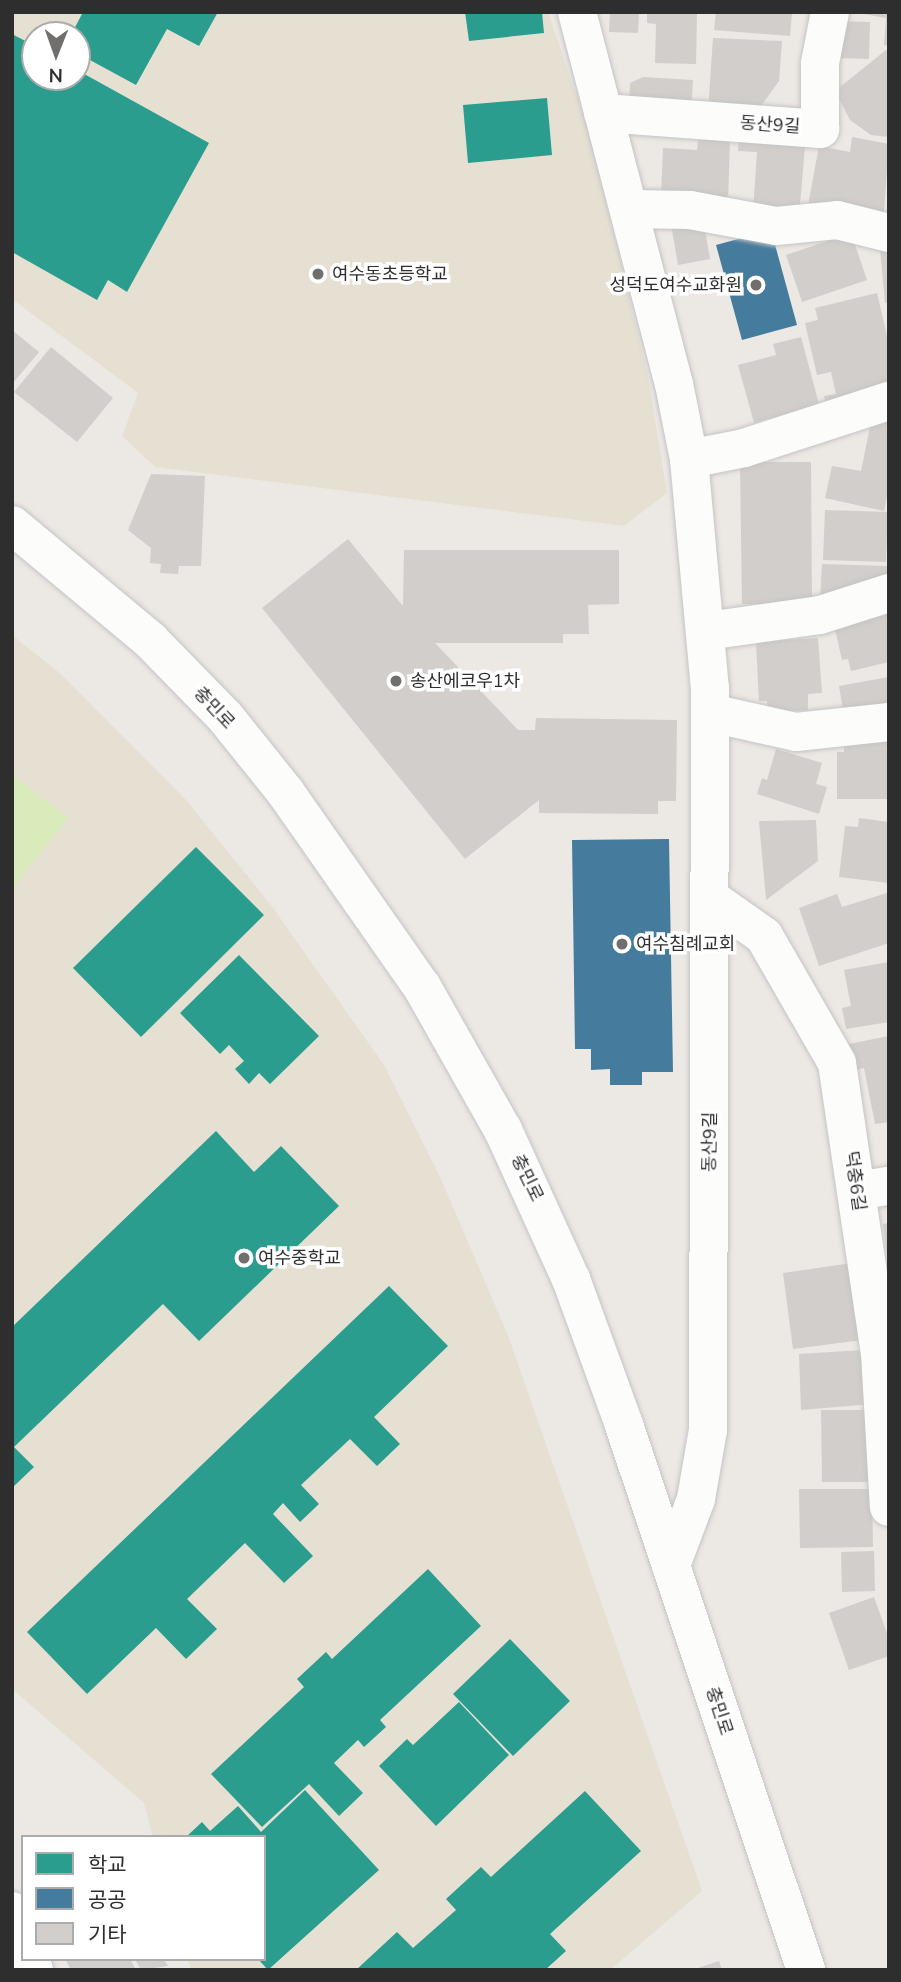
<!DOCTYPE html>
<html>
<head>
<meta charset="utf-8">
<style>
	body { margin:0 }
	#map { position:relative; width:901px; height:1982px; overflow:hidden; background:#ece8e4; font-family:"Nunito Sans","Noto Sans KR",sans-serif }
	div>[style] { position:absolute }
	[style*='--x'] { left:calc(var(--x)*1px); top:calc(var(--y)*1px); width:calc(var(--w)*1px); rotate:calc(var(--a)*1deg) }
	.education>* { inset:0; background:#e6e0d3 }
	.pitch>* { inset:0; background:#d9eabb }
	.schools>* { inset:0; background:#2a9d8f }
	.public>* { inset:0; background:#457b9d }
	.building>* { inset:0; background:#d1cecb }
	.roads { filter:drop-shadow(0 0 2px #c5c4c5) drop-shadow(0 0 2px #c5c4c5) }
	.minor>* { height:38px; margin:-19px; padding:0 19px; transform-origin:19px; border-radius:19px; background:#fcfcfb }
	.dots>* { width:19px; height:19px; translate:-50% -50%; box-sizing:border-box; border:4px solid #fff; border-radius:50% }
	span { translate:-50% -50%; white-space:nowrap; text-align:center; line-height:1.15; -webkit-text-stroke:7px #fff; paint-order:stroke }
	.street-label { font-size:18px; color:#2e2e2e }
	.poi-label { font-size:18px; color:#2e2e2e }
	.left { translate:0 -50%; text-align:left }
	.right { translate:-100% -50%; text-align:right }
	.frame { position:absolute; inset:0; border:14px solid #2e2e2e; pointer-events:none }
	.legend { position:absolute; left:21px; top:1835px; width:245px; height:126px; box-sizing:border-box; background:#fff; border:2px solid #ababab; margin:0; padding:9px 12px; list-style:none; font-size:21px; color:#2e2e2e }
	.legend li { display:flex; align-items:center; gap:14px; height:35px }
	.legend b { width:35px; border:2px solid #ababab }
	.north { position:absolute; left:21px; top:21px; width:70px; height:70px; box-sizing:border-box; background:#fff; border:2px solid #ababab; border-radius:50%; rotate:181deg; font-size:19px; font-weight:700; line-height:28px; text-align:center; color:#2e2e2e }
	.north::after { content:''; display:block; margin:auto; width:24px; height:32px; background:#706f6e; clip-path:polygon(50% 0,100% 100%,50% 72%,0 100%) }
</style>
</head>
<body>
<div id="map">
	<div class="education">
		<div style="clip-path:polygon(evenodd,12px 12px,548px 12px,587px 127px,618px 250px,648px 376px,667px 493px,624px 526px,155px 467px,122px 436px,138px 393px,12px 299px,12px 12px,35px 35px,77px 35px,77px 77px,35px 77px,35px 35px)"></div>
		<div style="clip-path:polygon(12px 635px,62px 675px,186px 800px,271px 905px,384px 1065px,441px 1179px,509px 1338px,702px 1891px,610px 1970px,191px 1970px,188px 1959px,264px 1959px,264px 1837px,153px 1837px,144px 1803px,12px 1689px)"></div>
	</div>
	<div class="pitch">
		<div style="clip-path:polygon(12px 774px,68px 818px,12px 889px)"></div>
	</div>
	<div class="schools">
		<div style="clip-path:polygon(83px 12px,218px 12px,199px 46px,167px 29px,136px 85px,77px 53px,77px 35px,71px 35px)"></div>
		<div style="clip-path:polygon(465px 12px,542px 12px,544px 33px,469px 41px)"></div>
		<div style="clip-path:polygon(12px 34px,35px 46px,35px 77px,77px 77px,77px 70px,209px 143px,127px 292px,108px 280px,97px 300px,12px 252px)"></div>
		<div style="clip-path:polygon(547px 98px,552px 155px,468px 163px,463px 105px)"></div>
		<div style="clip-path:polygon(196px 847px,264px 915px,141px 1037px,73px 968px)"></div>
		<div style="clip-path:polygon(239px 955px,319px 1036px,270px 1084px,259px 1073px,249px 1084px,235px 1069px,244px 1061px,229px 1045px,220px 1054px,180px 1013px)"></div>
		<div style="clip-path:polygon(216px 1131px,254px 1172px,281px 1146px,339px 1206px,199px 1341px,163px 1304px,14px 1447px,34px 1467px,12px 1488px,12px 1327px)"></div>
		<div style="clip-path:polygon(389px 1286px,448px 1346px,374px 1417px,400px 1444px,377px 1466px,350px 1439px,301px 1485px,319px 1504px,300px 1522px,283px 1503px,273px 1514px,313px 1556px,284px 1583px,245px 1543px,187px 1599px,217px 1629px,186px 1659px,156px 1628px,87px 1694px,27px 1632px)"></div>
		<div style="clip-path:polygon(428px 1569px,481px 1626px,380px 1720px,386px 1727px,364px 1747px,358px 1740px,334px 1763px,363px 1793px,339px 1816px,309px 1784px,262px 1827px,211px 1774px,304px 1687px,297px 1679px,326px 1652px,332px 1659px)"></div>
		<div style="clip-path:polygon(510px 1639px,570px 1701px,513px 1756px,453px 1694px)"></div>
		<div style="clip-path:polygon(459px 1702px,509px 1755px,436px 1826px,379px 1766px,407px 1739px,413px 1745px)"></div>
		<div style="clip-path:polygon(305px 1790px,379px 1870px,268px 1970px,258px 1959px,264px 1959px,264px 1837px,186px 1837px,202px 1822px,210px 1831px,238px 1806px,261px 1832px)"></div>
		<div style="clip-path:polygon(585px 1791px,641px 1851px,550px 1934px,566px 1951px,545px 1970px,356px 1970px,397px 1932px,413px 1948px,456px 1910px,446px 1899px,481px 1867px,491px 1877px)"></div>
	</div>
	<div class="public">
		<div style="clip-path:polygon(771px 230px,797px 325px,742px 340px,716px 245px)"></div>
		<div style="clip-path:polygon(669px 839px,673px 1072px,642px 1072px,642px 1085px,610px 1085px,610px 1069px,591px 1070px,591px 1049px,575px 1049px,572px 840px)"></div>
	</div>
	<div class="building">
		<div style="clip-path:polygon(610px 12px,639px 12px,638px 33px,609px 32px)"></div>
		<div style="clip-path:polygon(647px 12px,697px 12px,696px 64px,655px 63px,656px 24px,647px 23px)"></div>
		<div style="clip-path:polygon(716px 12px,792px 12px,790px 36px,714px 30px)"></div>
		<div style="clip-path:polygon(853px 12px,889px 12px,889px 46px,884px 45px,886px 18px)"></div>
		<div style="clip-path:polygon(838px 21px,870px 22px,869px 59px,837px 58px)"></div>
		<div style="clip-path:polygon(713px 38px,782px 41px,779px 81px,756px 113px,708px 111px)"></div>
		<div style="clip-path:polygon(886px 50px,889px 51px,889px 137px,871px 135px,850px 120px,835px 91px)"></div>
		<div style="clip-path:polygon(643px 77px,693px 80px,691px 112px,629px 108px,630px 83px)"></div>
		<div style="clip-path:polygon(739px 131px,806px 135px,799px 216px,753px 212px,757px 152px,738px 151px)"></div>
		<div style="clip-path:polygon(852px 137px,889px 144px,883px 225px,807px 211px,819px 146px,850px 152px)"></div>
		<div style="clip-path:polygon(698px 139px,730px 141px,728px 200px,661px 197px,663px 148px,697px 150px)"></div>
		<div style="clip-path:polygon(703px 218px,710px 259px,678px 265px,671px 224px)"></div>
		<div style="clip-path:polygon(851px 233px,867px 280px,802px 302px,786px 255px)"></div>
		<div style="clip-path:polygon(889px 248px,889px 302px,885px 303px,880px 249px)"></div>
		<div style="clip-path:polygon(877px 293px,889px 344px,889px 385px,827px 408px,824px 396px,836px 394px,831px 372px,817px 375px,805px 323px,818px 320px,815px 308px)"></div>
		<div style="clip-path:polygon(12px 330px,39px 352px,12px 384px)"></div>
		<div style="clip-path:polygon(801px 337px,819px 404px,754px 423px,738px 365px,776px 355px,773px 344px)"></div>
		<div style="clip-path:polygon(51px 347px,113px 398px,77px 442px,14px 392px)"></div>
		<div style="clip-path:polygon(872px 417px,889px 420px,889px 487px,884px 511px,825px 498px,832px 466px,861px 471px)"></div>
		<div style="clip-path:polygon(740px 462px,811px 462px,812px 604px,742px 604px)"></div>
		<div style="clip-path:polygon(151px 474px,205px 476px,201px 566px,179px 566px,178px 574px,160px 573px,161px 564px,150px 563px,151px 548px,128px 530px)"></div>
		<div style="clip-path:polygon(825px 510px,888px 512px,886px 562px,823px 560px)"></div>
		<div style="clip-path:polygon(348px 539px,403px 606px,404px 550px,619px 550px,619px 604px,588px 605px,589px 634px,563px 634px,563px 643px,435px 643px,518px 730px,535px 730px,536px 718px,677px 720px,676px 801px,658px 801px,658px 814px,539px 813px,539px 800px,465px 859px,262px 608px)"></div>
		<div style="clip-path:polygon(822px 564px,888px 566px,887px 584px,820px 602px)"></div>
		<div style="clip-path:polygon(889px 612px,889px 662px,851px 671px,848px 659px,842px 660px,834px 625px)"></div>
		<div style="clip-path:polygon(818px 638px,822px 693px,808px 694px,808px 710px,768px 712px,767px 701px,759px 701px,756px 642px)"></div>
		<div style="clip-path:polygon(889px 677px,889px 713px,845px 721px,839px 686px)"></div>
		<div style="clip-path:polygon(879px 730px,889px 730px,889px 799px,837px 799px,837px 752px,844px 752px,844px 742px,879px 743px)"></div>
		<div style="clip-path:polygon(776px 749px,822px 763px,816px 784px,827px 787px,819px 814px,757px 794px,762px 778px,767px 780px)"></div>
		<div style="clip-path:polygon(859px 818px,889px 822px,889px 883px,839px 877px,845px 826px,858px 827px)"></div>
		<div style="clip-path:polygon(816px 820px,818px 861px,766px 900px,759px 821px)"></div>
		<div style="clip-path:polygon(887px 893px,889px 943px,819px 966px,799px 908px,837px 894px,842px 907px)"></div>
		<div style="clip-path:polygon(889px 962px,889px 1022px,846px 1029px,842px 1008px,851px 1006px,844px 970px)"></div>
		<div style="clip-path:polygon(889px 1036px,889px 1122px,875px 1124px,864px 1068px,854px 1070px,849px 1044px)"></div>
		<div style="clip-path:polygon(889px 1223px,889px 1256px,887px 1256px,883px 1224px)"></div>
		<div style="clip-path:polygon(852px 1263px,862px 1340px,793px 1349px,783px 1273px)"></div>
		<div style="clip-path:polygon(863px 1350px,872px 1404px,801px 1410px,799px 1354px)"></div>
		<div style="clip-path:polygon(821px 1410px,873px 1410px,874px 1482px,822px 1482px)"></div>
		<div style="clip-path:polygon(799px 1489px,872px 1489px,873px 1547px,800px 1548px)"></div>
		<div style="clip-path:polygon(874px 1551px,875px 1591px,842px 1592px,841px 1552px)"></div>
		<div style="clip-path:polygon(874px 1597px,889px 1639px,889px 1656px,849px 1670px,829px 1613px)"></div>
		<div style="clip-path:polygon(65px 1959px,130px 1959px,136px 1970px,71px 1970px)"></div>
		<div style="clip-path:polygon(135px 1959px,164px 1959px,168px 1966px,141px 1970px)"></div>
		<div style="clip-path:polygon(719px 1961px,722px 1970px,695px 1970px,695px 1969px)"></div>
	</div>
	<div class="roads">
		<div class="minor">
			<div style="--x:577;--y:12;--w:384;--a:75.4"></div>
			<div style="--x:674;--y:384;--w:76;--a:78.7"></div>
			<div style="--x:689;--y:459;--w:230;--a:84.8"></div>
			<div style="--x:710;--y:688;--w:742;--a:90.15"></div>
			<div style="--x:708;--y:1430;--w:70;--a:99.9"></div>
			<div style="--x:696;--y:1499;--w:71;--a:110.7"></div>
			<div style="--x:603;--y:113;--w:218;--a:4.2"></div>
			<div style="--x:820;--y:129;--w:66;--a:-90"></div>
			<div style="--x:820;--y:63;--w:52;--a:-78.9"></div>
			<div style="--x:629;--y:209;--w:61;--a:0.9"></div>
			<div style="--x:690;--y:210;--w:87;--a:10.5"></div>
			<div style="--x:776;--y:226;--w:61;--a:-5.6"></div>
			<div style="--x:837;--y:220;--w:54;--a:14"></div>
			<div style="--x:689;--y:459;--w:56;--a:-11.3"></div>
			<div style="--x:744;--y:448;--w:152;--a:-18"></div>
			<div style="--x:12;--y:525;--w:180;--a:39.8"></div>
			<div style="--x:150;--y:640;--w:109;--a:45.7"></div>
			<div style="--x:226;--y:718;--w:96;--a:51.3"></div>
			<div style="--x:286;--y:793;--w:237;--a:55"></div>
			<div style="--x:422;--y:987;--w:164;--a:60.5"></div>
			<div style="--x:503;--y:1130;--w:164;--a:65.5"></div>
			<div style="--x:571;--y:1279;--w:155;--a:70"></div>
			<div style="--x:624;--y:1425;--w:575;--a:71.53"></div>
			<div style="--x:707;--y:631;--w:114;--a:-8.1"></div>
			<div style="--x:820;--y:615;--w:72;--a:-17.7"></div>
			<div style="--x:711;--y:713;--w:87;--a:12.6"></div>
			<div style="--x:796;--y:732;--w:94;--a:-6.1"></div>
			<div style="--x:713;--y:900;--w:62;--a:35.2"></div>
			<div style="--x:764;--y:936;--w:146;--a:60.1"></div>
			<div style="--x:837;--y:1063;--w:293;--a:81.6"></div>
			<div style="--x:880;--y:1353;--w:154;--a:86.7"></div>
			<div style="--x:856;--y:1191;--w:33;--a:-9"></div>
			<div style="--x:12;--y:1911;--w:31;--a:69"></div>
			<div style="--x:30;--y:1959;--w:12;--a:70"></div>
		</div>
	</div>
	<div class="dots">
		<div style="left:318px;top:274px;background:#706f6e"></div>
		<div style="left:756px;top:285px;background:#706f6e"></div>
		<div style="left:396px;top:681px;background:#706f6e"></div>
		<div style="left:622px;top:944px;background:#706f6e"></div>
		<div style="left:244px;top:1258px;background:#706f6e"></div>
	</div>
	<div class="street-label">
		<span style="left:770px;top:125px;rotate:4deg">동산9길</span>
		<span style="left:214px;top:708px;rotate:47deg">충민로</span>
		<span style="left:710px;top:1142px;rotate:-89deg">동산9길</span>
		<span style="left:527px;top:1178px;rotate:64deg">충민로</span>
		<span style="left:855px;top:1181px;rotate:82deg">덕충6길</span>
		<span style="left:719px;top:1711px;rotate:72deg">충민로</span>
	</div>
	<div class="poi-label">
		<span class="left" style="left:332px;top:274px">여수동초등학교</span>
		<span class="right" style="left:742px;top:285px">성덕도여수교화원</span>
		<span class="left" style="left:410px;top:681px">송산에코우1차</span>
		<span class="left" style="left:636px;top:944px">여수침례교회</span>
		<span class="left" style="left:258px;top:1258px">여수중학교</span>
	</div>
	<div class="frame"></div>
	<ul class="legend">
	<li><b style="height:19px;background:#2a9d8f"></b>학교</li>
	<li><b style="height:19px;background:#457b9d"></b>공공</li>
	<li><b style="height:19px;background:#d1cecb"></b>기타</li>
	</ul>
	<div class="north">N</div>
</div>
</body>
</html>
